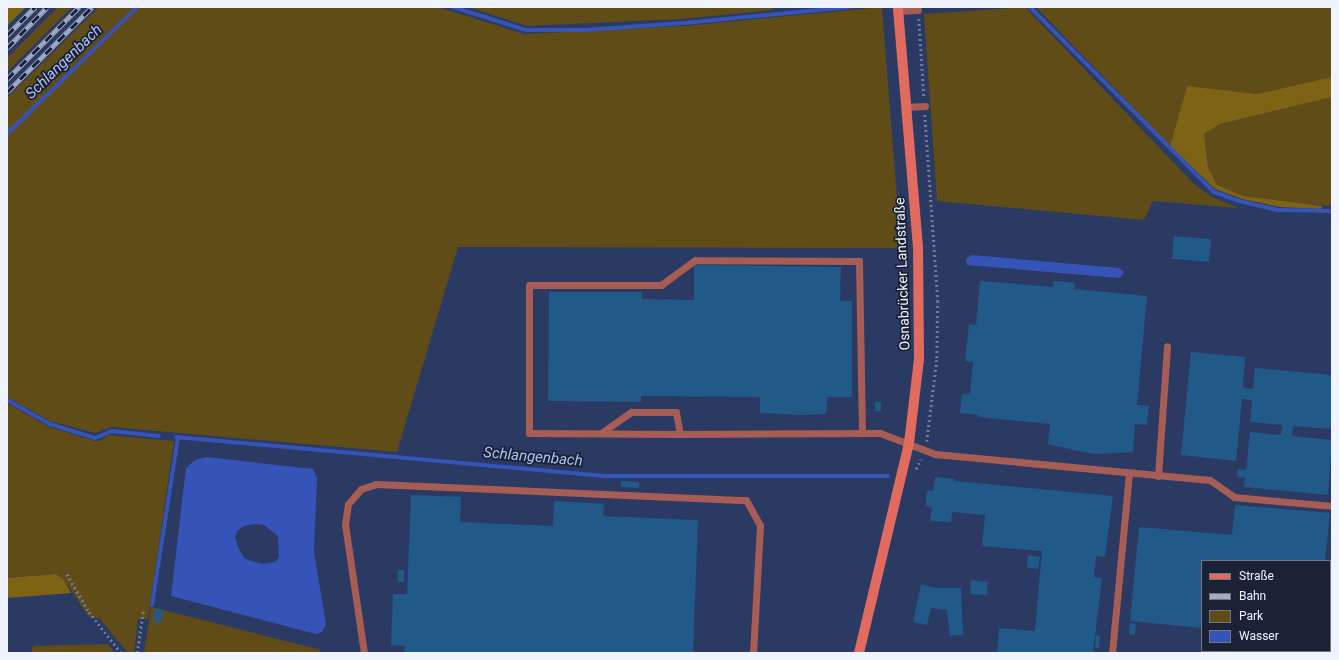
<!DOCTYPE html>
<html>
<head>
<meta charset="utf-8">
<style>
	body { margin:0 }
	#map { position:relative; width:1339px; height:660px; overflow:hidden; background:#2b3a63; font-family:Roboto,sans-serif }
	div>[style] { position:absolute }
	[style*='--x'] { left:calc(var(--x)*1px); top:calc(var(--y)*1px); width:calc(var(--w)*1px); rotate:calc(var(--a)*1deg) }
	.green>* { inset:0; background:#604c17 }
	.forest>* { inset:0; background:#7f6314 }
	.water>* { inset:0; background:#3654b8 }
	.stream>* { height:4px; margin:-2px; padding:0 2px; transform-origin:2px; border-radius:2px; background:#3654b8 }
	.building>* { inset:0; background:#215989 }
	.path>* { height:2.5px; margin-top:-1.25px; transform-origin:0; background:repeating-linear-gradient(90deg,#717c9a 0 2px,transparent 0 5px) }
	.lane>* { height:7px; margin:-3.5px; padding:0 3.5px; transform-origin:3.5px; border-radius:3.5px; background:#a85d54 }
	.secondary>* { height:10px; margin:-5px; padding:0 5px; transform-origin:5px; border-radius:5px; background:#e26b5f }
	.rail>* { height:4.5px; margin-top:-2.25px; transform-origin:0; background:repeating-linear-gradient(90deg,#1b2235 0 9px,#a1aac1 0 18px); box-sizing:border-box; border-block:1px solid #a1aac1 }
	span { translate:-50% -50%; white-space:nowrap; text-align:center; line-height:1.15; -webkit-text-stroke:3.5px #1b2235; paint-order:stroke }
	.street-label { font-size:14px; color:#eff4fe }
	.water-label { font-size:15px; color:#adc2f6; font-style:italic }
	.frame { position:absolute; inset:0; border:8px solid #eff4fe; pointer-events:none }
	.legend { position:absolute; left:1201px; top:560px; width:130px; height:92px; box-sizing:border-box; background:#1b2235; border:1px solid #707685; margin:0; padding:5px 7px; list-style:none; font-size:12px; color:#eff4fe }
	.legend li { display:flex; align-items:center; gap:8px; height:20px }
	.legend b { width:20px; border:1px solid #707685 }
</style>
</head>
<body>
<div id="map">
	<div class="green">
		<div style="clip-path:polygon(58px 7px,72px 7px,7px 72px,7px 58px)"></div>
		<div style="clip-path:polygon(99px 7px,438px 7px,524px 34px,684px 26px,882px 7px,901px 248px,458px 247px,397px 452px,111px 427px,95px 433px,50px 421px,7px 397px,7px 98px)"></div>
		<div style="clip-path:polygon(467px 7px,771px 7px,773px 10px,681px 19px,527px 26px)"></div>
		<div style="clip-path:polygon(1025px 7px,1194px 184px,1212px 197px,1239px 208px,1153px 201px,1144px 220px,937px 201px,924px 14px)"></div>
		<div style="clip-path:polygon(1036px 7px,1332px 7px,1332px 77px,1257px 94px,1187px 86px,1170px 146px)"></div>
		<div style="clip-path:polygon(1332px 97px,1332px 206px,1281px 202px,1243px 196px,1217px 185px,1208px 167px,1204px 134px,1220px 124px)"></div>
		<div style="clip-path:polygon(7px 403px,49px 427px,95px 441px,100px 441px,108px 435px,174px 441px,148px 619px,138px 619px,134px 653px,128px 653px,99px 618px,89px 617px,64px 580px,56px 574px,7px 578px)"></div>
		<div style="clip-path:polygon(151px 607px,321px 650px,319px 653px,144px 653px)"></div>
		<div style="clip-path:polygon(108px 644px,115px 653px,31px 653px,33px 646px)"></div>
	</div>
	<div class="forest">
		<div style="clip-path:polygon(7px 7px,26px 7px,7px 26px)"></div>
		<div style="clip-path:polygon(1332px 77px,1332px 97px,1220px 124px,1204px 134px,1208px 167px,1217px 185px,1243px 196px,1322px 206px,1321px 209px,1280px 207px,1242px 199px,1215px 189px,1170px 146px,1187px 86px,1257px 94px)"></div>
		<div style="clip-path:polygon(56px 574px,64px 580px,71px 593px,7px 598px,7px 578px)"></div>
	</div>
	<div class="water">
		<div style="clip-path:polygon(972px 255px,1119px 268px,1124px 272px,1120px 278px,967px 265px,966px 259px)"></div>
		<div style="clip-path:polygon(evenodd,206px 457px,313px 469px,317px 478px,314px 552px,326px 624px,322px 632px,316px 634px,171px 596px,186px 468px,195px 460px,206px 457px,255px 524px,264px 525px,278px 536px,279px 557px,275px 562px,263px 564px,251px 561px,244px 558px,238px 547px,235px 537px,237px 531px,244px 526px,255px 524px)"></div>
	</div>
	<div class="stream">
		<div style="--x:453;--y:7;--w:77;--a:17.5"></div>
		<div style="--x:526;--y:30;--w:59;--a:0"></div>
		<div style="--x:585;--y:30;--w:99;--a:-4"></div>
		<div style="--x:684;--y:23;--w:167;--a:-5.5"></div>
		<div style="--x:1030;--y:7;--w:261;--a:45.2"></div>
		<div style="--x:1214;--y:192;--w:27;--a:20"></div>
		<div style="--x:1239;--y:201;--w:40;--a:13"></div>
		<div style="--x:1278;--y:210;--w:54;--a:1.1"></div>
		<div style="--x:7;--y:134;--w:182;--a:-44.3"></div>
		<div style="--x:7;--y:400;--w:49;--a:29.2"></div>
		<div style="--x:50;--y:424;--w:47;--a:17.3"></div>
		<div style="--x:95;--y:438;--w:18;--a:-22"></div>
		<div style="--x:112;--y:431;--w:47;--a:6.1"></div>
		<div style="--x:176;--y:437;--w:428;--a:5.2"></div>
		<div style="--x:602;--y:476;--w:286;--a:0"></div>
		<div style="--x:152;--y:605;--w:170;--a:-81.2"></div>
		<div style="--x:1330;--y:625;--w:2;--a:-27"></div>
		<div style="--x:1253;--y:653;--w:6;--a:-18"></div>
	</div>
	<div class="building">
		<div style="clip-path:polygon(1174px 236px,1211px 239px,1209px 262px,1172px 259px)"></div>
		<div style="clip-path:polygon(694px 265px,841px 267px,840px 301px,852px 301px,852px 397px,827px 397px,826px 414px,800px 415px,760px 413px,760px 397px,641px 396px,641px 402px,548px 401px,549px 292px,642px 292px,642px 299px,694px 300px)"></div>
		<div style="clip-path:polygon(980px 281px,1053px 287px,1054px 281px,1075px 283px,1074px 289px,1147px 296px,1137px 405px,1149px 406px,1147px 425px,1135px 424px,1133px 452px,1095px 454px,1078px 451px,1048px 444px,1050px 424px,978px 417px,979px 415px,960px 413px,962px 394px,970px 394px,973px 362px,965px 361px,969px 324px,976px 325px)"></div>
		<div style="clip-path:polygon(1191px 352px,1245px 357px,1243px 388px,1253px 389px,1255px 368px,1332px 375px,1332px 429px,1293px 426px,1292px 436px,1332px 440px,1328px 495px,1244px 487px,1245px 478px,1237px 477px,1238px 469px,1246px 470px,1250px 432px,1281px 435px,1282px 425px,1250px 422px,1252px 400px,1242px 399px,1236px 461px,1181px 455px)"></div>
		<div style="clip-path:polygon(875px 402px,881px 402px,881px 411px,875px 411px)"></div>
		<div style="clip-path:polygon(935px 477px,955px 479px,954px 481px,1113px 496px,1105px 557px,1096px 556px,1094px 577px,1102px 578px,1093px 653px,997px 653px,999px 628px,1035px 631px,1042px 551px,982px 546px,985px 515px,952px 512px,951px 522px,930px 521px,932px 507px,926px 506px,926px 497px,927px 490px,933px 491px)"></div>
		<div style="clip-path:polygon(621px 481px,639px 482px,639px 488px,621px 487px)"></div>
		<div style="clip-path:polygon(411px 495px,461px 497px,460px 522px,553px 526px,554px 501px,604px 504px,603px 516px,698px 520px,693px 653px,404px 653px,405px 646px,391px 645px,393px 594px,407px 594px)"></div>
		<div style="clip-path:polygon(1235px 505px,1330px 513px,1325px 561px,1202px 561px,1202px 628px,1130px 621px,1139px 527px,1232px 535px)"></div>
		<div style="clip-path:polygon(1028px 555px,1040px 557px,1038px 569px,1027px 568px)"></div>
		<div style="clip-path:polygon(398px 570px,404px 570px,404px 582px,398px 582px)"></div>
		<div style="clip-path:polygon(971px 580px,988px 582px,987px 595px,970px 594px)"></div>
		<div style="clip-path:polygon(921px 584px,935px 588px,961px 588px,963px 635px,950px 636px,947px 610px,931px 608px,927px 625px,913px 622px)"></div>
		<div style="clip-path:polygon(155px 609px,163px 610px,161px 623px,153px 621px)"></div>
		<div style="clip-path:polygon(1130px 623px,1136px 624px,1135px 635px,1129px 634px)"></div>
		<div style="clip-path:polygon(1096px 635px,1100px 636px,1099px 648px,1095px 648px)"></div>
	</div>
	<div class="path">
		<div style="--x:919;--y:19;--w:77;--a:86.3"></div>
		<div style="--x:925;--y:115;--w:186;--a:86"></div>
		<div style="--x:938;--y:301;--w:59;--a:91"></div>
		<div style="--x:937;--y:360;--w:82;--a:97"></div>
		<div style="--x:916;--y:469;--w:11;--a:-63"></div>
		<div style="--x:67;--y:574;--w:44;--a:59.9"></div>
		<div style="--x:89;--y:612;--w:52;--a:52"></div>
		<div style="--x:137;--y:653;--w:42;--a:-81.9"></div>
	</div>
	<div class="lane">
		<div style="--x:898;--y:11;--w:20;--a:-3"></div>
		<div style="--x:906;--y:107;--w:19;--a:-3"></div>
		<div style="--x:601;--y:433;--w:37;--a:-35"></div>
		<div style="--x:631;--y:412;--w:45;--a:0"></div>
		<div style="--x:676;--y:412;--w:22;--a:80"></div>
		<div style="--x:862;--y:433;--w:172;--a:-91"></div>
		<div style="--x:859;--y:261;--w:164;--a:-179.7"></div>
		<div style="--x:695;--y:260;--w:42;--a:143.7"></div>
		<div style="--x:661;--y:285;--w:132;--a:180"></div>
		<div style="--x:529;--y:285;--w:148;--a:90"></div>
		<div style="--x:529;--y:433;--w:151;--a:0.4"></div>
		<div style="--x:680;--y:434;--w:200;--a:-0.3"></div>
		<div style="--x:880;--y:433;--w:59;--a:20.9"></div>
		<div style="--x:935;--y:454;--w:276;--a:5.4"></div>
		<div style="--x:1210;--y:480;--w:29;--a:35"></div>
		<div style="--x:1234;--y:497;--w:98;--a:5.2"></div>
		<div style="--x:1158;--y:476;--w:130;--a:-86"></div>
		<div style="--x:364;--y:653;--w:129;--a:-98.4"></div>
		<div style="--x:345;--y:525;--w:21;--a:-82"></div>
		<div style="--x:348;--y:504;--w:20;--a:-49"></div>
		<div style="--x:361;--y:489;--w:16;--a:-18"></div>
		<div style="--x:376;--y:484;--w:370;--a:2.5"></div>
		<div style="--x:746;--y:500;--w:29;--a:61"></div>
		<div style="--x:760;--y:525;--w:128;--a:93.1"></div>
		<div style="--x:1112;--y:653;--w:181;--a:-84.6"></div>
	</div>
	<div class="secondary">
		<div style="--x:859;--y:653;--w:216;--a:-76.6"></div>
		<div style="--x:909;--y:443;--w:85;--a:-83.2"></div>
		<div style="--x:919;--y:359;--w:112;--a:-90.5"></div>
		<div style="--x:918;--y:247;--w:241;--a:-94.8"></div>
	</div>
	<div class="rail">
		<div style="--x:7;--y:35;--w:40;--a:-45"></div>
		<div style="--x:7;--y:48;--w:57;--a:-45.7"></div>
		<div style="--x:7;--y:79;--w:102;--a:-45"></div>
		<div style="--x:7;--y:92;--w:120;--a:-45"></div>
	</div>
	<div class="street-label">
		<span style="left:902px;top:274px;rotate:-92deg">Osnabrücker Landstraße</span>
	</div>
	<div class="water-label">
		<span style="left:64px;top:62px;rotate:-44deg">Schlangenbach</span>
		<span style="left:533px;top:457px;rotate:5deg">Schlangenbach</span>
	</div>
	<div class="frame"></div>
	<ul class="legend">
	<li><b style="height:5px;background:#e26b5f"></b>Straße</li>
	<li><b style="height:5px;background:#a1aac1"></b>Bahn</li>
	<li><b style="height:11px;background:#604c17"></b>Park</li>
	<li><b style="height:11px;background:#3654b8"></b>Wasser</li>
	</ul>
</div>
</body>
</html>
